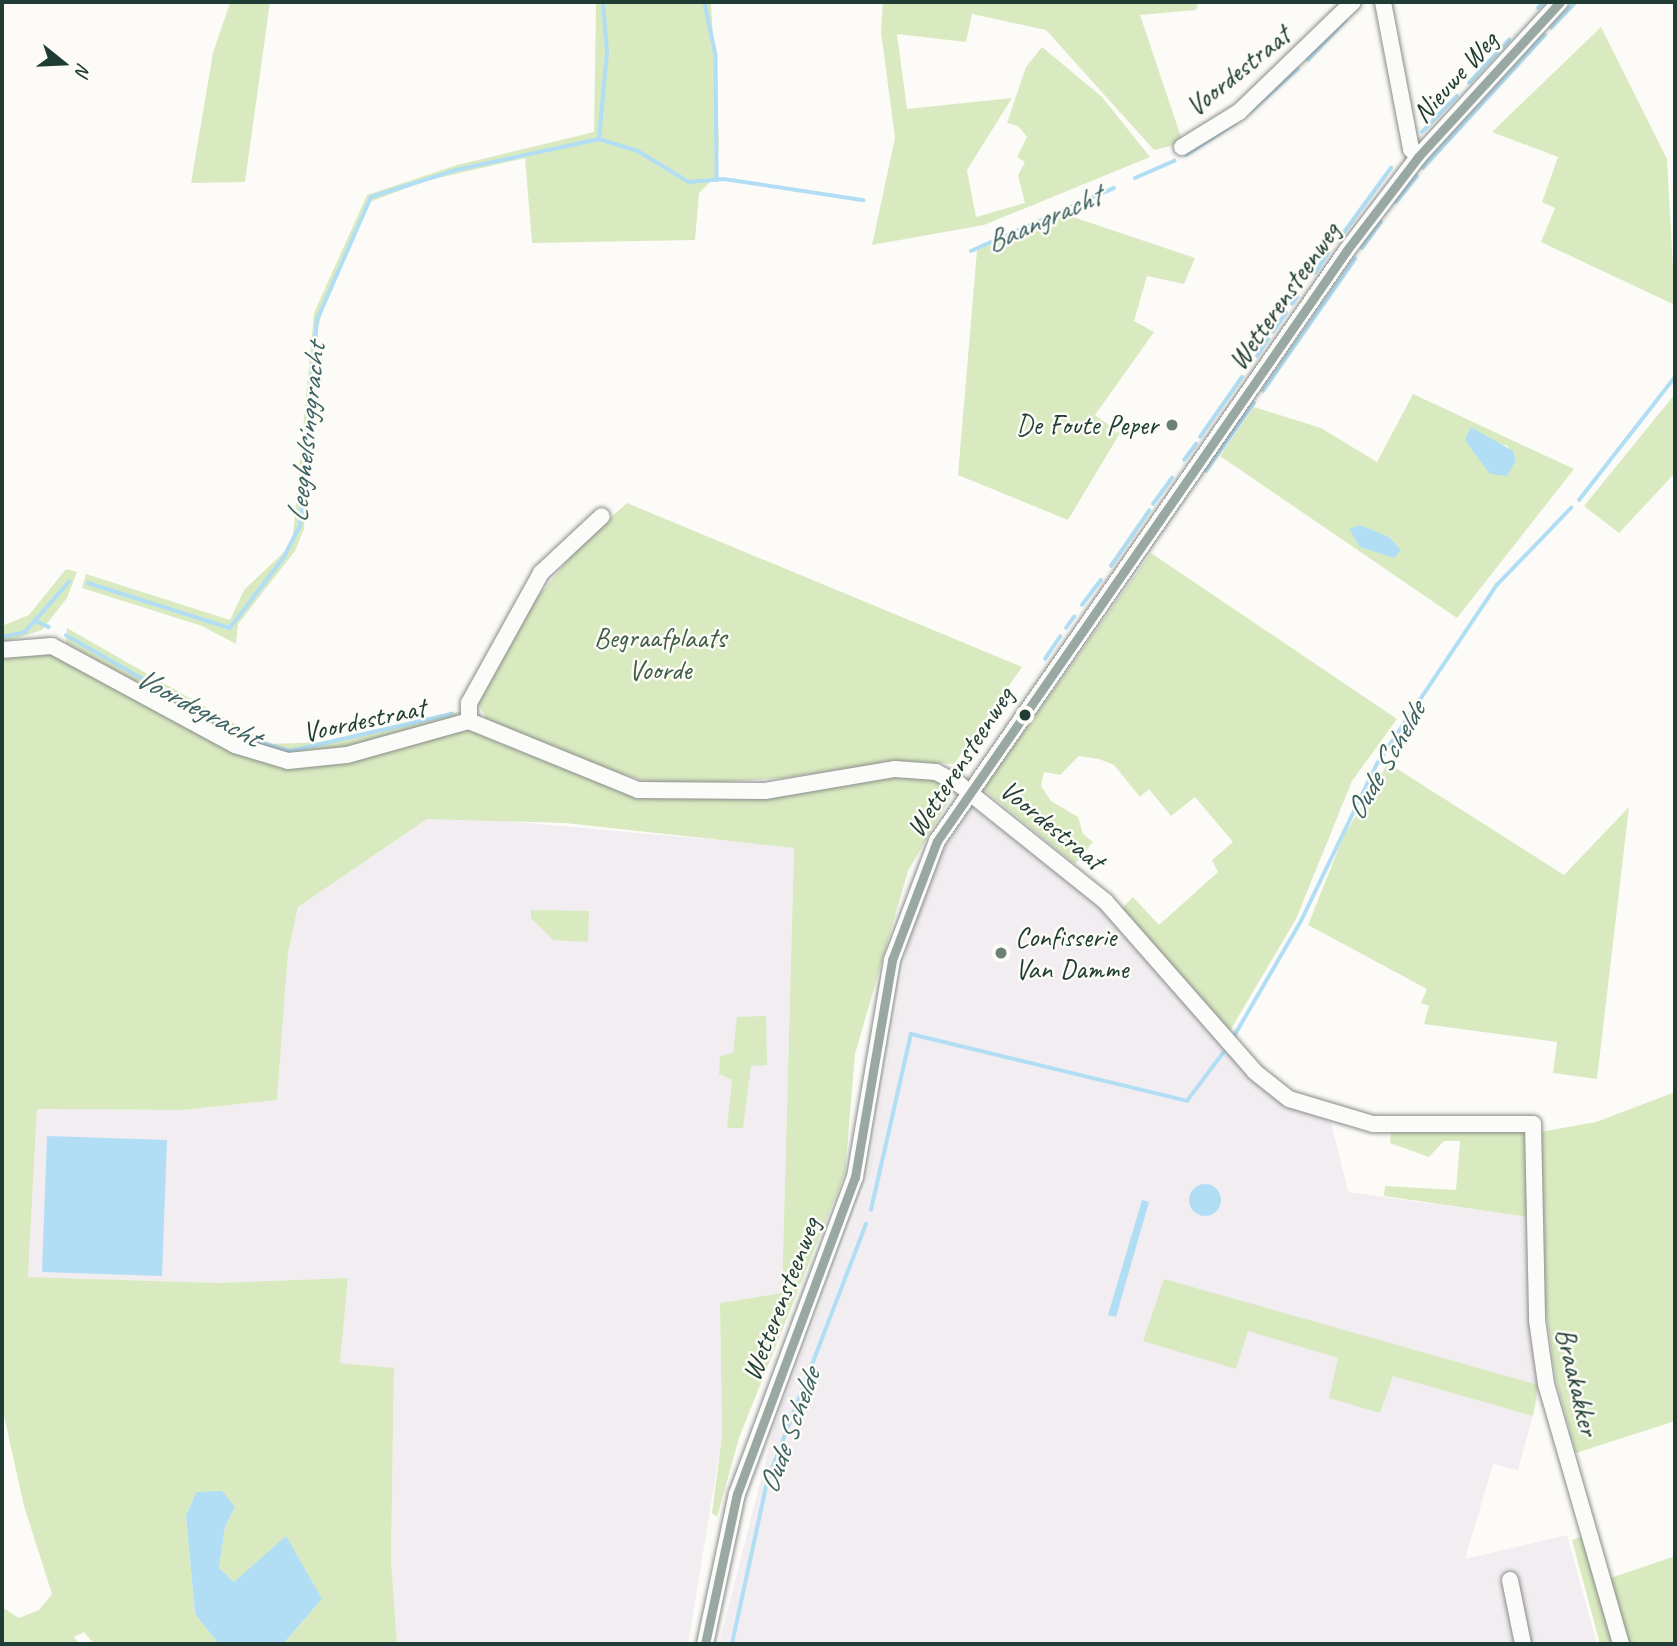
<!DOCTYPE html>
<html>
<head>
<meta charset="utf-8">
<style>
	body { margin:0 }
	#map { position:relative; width:1677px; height:1646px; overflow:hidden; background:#fcfbf8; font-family:Caveat,sans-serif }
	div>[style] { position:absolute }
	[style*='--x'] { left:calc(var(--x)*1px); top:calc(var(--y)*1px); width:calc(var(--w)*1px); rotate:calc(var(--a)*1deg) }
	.built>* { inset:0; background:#f1edf1 }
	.green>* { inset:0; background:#daeac0 }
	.water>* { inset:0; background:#b1def4 }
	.round { border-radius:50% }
	.stream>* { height:3.5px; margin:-1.75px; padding:0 1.75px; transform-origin:1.75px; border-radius:1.75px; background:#b1def4 }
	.roads { filter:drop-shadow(0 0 2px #888d8a) drop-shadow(0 0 2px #888d8a) }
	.minor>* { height:16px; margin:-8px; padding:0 8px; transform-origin:8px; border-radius:8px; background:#fbfbf9 }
	.bus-1>* { height:9px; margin:-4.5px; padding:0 4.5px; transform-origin:4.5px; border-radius:4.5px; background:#9aa8a4 }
	.dots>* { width:19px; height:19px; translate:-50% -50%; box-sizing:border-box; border:4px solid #fdfcf7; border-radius:50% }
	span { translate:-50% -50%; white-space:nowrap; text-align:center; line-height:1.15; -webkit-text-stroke:5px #fdfcf7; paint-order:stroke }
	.street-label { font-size:28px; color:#1f3d34 }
	.poi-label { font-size:28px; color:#1f3d34 }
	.right { translate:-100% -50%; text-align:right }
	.left { translate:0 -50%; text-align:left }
	.park-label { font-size:28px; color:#3f5d47 }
	.water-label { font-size:30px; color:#3c6264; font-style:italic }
	.frame { position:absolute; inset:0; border:4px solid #1f3d34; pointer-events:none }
	.north { position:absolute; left:28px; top:28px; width:70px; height:70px; -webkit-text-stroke:5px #fdfcf7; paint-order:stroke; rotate:108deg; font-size:19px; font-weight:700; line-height:28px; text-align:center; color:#1f3d34 }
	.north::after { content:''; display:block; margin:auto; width:24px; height:32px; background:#1f3d34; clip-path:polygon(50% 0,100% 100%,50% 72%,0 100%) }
</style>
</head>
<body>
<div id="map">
	<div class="built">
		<div style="clip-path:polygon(972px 807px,1101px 908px,1272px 1097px,1331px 1122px,1348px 1192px,1527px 1217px,1539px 1393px,1518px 1470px,1493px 1464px,1465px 1559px,1567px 1535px,1597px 1644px,719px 1644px,775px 1424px,866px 1186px,913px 915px,946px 845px)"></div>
		<div style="clip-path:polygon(461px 817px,794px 847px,782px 1293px,720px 1303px,722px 1436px,688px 1644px,397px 1644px,391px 1560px,394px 1369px,340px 1363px,348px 1278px,218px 1283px,28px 1277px,37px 1109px,183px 1110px,277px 1100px,288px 953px,298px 907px,427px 819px)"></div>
	</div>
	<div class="green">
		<div style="clip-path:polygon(270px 2px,245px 182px,191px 183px,213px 53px,230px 3px)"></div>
		<div style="clip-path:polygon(596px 2px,711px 3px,719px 142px,716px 176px,699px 193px,695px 240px,532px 243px,525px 158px,425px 181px,370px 202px,322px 311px,315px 343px,304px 529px,295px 551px,238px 624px,236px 644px,202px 626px,82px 588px,86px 574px,230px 620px,244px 590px,284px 552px,293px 535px,314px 313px,367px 195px,457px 165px,594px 132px)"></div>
		<div style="clip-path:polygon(883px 2px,1199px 2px,1196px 10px,1140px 15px,1183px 143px,1154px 150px,1046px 30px,972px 14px,966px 42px,897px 34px,907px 109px,1012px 98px,967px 170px,976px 217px,1025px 203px,1018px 175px,1025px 162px,1017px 157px,1027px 137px,1018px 126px,1007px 123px,1026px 67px,1042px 47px,1102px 97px,1150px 157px,984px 225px,872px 245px,895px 138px,881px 32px)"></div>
		<div style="clip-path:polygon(1601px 27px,1667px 159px,1675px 305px,1541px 242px,1555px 208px,1542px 202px,1558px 157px,1492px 132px)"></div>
		<div style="clip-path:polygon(1064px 214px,1195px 258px,1184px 284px,1147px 276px,1134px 321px,1154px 332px,1095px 415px,1120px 433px,1068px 520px,958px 475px,977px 250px)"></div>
		<div style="clip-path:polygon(evenodd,1413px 394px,1574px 469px,1457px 618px,1220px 456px,1254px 407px,1321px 428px,1377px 462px,1413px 394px,1468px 434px,1507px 446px,1516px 460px,1482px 461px,1468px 434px)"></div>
		<div style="clip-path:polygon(1675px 394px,1675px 473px,1619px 533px,1584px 506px)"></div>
		<div style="clip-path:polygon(627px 503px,1022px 667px,954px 764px,897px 761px,782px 778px,665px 786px,611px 771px,488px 722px,478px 703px,528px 609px,581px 544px)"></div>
		<div style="clip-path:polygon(1151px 553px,1397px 719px,1352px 781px,1296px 919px,1228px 1034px,1121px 909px,1133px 897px,1159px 925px,1218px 872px,1212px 860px,1233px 842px,1195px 797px,1171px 816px,1149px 789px,1140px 797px,1114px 765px,1099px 759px,1079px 756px,1060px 775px,1044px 772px,1041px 786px,1051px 801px,1078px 817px,1083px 834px,1093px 842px,1075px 864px,983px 789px)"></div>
		<div style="clip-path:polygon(66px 569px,77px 572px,67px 598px,42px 630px,2px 643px,2px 626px,29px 615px)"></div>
		<div style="clip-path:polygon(67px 628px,270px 744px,324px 742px,458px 712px,456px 717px,364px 744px,307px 755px,259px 750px,66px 643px)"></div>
		<div style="clip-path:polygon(50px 652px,292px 766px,463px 728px,617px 790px,667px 799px,764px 795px,896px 774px,942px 781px,955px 790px,908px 871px,855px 1054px,845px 1173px,739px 1438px,717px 1517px,712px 1513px,722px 1436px,720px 1303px,782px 1293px,794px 848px,565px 823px,427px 819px,298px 907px,288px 953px,277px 1100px,183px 1110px,37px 1109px,28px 1277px,218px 1283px,348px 1278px,340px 1363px,394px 1368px,391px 1560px,397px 1644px,283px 1644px,322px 1599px,234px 1582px,219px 1568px,225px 1527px,235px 1507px,196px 1492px,186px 1516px,195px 1614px,219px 1644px,94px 1644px,84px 1632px,74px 1637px,79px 1644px,2px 1644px,2px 1607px,19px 1618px,39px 1610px,52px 1594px,24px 1506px,2px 1407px,2px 654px)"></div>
		<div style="clip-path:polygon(1388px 763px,1564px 875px,1629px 807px,1597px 1079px,1553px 1073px,1557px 1042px,1424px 1024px,1429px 1006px,1421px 1003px,1427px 989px,1308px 925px,1344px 835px)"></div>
		<div style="clip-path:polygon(531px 910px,589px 911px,588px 942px,553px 940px,531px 918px)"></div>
		<div style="clip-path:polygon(766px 1016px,767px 1065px,751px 1066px,743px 1128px,727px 1128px,732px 1080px,719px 1074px,720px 1056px,733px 1053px,737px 1017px)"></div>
		<div style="clip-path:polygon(1675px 1092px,1675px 1421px,1576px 1453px,1556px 1380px,1545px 1304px,1540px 1132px,1596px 1122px)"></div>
		<div style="clip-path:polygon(1527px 1129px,1527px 1217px,1384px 1196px,1385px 1186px,1456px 1190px,1460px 1141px,1444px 1141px,1429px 1157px,1390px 1143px,1391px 1131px)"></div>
		<div style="clip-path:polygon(1164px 1279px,1538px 1385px,1533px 1416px,1393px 1376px,1380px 1413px,1329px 1398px,1338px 1358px,1248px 1331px,1236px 1369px,1143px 1341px)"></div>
		<div style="clip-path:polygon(1583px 1536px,1614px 1644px,1600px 1644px,1572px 1540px)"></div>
		<div style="clip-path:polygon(1675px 1556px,1675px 1644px,1628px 1644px,1608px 1579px)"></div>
	</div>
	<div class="water">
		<div style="clip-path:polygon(1471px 427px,1513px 451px,1516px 460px,1507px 476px,1490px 474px,1472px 450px,1465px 439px)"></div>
		<div style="clip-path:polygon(1360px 525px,1389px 537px,1401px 550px,1394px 558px,1360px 547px,1349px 529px)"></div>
		<div style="clip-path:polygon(47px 1136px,167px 1140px,162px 1276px,42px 1272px)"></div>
		<div class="round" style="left:1189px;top:1184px;width:32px;height:32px"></div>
		<div style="clip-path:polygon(1142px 1200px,1149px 1202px,1116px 1317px,1108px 1315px)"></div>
		<div style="clip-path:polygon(222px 1491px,235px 1507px,225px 1527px,219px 1568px,234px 1582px,286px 1536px,322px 1599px,283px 1644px,219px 1644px,195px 1614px,186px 1516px,196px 1492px)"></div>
	</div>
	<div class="stream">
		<div style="--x:705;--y:3;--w:53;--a:78.1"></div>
		<div style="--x:716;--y:55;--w:125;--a:89.5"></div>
		<div style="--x:1538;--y:8;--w:8;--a:-50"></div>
		<div style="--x:1551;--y:28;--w:36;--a:-46"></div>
		<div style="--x:1308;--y:60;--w:54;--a:-46.5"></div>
		<div style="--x:1469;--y:83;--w:59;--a:-47.1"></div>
		<div style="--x:1250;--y:112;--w:64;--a:-41.9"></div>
		<div style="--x:1422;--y:132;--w:50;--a:-45.8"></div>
		<div style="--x:599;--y:139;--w:86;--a:-84.7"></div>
		<div style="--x:607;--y:53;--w:51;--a:-94.5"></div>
		<div style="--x:1186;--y:155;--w:57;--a:-32.9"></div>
		<div style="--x:1423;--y:168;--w:180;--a:-47.5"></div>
		<div style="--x:1135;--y:178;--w:43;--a:-23.6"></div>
		<div style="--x:1396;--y:202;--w:33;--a:-51"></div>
		<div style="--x:1339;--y:239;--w:88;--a:-53.8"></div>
		<div style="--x:1362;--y:248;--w:32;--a:-54"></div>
		<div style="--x:971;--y:251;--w:156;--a:-23.8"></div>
		<div style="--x:1315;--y:273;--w:24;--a:-57"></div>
		<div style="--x:1292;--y:304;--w:9;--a:-54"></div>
		<div style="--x:1273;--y:332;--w:23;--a:-56"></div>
		<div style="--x:1257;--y:356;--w:20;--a:-57"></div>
		<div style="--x:1263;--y:391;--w:161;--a:-55.1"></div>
		<div style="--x:1200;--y:437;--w:73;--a:-55"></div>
		<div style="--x:1184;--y:460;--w:20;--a:-53"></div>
		<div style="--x:1206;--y:471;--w:83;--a:-54.8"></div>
		<div style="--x:1579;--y:500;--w:156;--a:-52"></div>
		<div style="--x:1153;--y:504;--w:32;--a:-54"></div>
		<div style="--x:1111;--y:566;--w:67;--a:-55.4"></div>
		<div style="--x:88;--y:583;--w:149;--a:17.6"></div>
		<div style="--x:230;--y:628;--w:89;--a:-52.7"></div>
		<div style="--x:284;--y:557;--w:35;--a:-63"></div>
		<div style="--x:300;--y:526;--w:207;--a:-85.3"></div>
		<div style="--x:317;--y:320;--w:134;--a:-66.3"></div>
		<div style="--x:371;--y:197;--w:89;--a:-17.6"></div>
		<div style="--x:456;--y:170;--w:146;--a:-12.2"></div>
		<div style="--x:599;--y:139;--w:41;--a:17.1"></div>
		<div style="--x:638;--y:151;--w:60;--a:31.3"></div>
		<div style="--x:689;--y:182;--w:35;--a:-5"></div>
		<div style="--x:724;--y:179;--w:141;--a:8.6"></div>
		<div style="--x:1082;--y:605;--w:31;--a:-53"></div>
		<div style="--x:36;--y:621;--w:14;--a:25"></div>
		<div style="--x:1066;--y:628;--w:14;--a:-54"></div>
		<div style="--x:66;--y:635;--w:213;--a:29.6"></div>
		<div style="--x:251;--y:740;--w:41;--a:15.8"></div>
		<div style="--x:290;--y:751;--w:166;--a:-12.9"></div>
		<div style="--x:2;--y:637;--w:24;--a:-12"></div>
		<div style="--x:25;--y:632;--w:67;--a:-48.7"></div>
		<div style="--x:1045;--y:659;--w:27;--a:-56"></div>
		<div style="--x:1233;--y:1038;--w:135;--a:-59.8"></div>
		<div style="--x:1301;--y:921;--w:174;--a:-64.2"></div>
		<div style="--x:1377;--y:764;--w:216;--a:-56.2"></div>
		<div style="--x:1497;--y:585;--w:107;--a:-46.1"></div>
		<div style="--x:871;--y:1210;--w:180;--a:-77.2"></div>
		<div style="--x:911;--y:1034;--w:284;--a:13.6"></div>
		<div style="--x:1187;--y:1101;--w:60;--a:-53.1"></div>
		<div style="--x:732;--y:1644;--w:166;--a:-77.8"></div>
		<div style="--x:767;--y:1482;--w:276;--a:-69"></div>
	</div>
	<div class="roads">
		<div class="minor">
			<div style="--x:1383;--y:2;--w:150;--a:79.2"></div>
			<div style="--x:1411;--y:149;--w:11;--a:49"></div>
			<div style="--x:1182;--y:147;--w:67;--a:-31.6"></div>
			<div style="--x:1239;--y:112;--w:158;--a:-44"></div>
			<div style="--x:2;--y:650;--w:50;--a:-4.6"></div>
			<div style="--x:52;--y:646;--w:208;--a:28.4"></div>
			<div style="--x:235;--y:745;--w:55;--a:16.8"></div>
			<div style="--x:288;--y:761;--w:59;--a:-5.8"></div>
			<div style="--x:347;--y:755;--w:127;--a:-15.6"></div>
			<div style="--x:469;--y:721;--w:183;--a:22.2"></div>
			<div style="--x:638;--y:790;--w:127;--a:0.5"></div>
			<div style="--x:765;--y:791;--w:132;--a:-9.6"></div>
			<div style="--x:895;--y:769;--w:41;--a:4.2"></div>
			<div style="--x:936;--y:772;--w:27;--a:28"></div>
			<div style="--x:960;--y:785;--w:186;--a:38.7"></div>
			<div style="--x:1105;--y:901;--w:227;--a:48.7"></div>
			<div style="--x:1255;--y:1072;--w:43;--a:38.5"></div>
			<div style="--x:1289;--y:1099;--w:88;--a:16.6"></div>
			<div style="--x:1373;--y:1124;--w:160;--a:0"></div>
			<div style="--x:1533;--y:1124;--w:196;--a:88.8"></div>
			<div style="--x:1537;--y:1320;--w:65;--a:82"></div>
			<div style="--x:1546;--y:1384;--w:271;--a:73.9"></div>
			<div style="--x:469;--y:721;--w:18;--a:-90"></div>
			<div style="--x:469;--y:703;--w:149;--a:-61"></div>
			<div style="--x:541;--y:573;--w:83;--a:-43.1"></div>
			<div style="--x:1510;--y:1580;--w:65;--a:78.5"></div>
			<div style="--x:705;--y:1644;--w:153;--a:-78"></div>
			<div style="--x:737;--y:1494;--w:338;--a:-69.6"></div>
			<div style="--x:855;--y:1177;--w:220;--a:-80.3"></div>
			<div style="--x:892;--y:960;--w:127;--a:-69.3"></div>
			<div style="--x:937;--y:841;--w:719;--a:-55.25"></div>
			<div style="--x:1347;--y:250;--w:117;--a:-52.6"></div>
			<div style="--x:1418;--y:157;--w:210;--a:-47.5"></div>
		</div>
	</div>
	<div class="bus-1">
		<div style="--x:705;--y:1644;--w:153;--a:-78"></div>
		<div style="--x:737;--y:1494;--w:338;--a:-69.6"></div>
		<div style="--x:855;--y:1177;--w:220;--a:-80.3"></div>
		<div style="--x:892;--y:960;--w:127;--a:-69.3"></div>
		<div style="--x:937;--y:841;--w:719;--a:-55.25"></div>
		<div style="--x:1347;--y:250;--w:117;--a:-52.6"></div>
		<div style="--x:1418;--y:157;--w:210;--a:-47.5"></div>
	</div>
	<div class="dots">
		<div style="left:1172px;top:425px;background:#6c8079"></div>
		<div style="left:1025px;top:715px;background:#1f3d34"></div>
		<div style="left:1001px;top:953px;background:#6c8079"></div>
	</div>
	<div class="street-label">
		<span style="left:1238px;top:71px;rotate:-39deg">Voordestraat</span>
		<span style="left:1455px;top:77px;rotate:-48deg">Nieuwe Weg</span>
		<span style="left:1284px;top:296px;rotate:-55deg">Wetterensteenweg</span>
		<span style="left:364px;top:720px;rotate:-12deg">Voordestraat</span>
		<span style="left:960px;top:762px;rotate:-57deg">Wetterensteenweg</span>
		<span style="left:1052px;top:825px;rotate:39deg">Voordestraat</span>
		<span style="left:781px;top:1299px;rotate:-69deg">Wetterensteenweg</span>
		<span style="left:1577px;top:1382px;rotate:77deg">Braakakker</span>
	</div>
	<div class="poi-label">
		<span class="right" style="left:1158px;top:425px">De Foute Peper</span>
		<span class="left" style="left:1015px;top:953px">Confisserie<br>Van Damme</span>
	</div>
	<div class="park-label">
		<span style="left:660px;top:654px">Begraafplaats<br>Voorde</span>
	</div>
	<div class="water-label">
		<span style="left:1043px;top:219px;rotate:-24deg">Baangracht</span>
		<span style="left:306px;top:433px;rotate:-84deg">Leeghelsinggracht</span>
		<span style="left:198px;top:707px;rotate:28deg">Voordegracht</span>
		<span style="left:1385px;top:761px;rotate:-60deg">Oude Schelde</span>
		<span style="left:789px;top:1431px;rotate:-70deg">Oude Schelde</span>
	</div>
	<div class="frame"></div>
	<div class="north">N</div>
</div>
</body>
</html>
